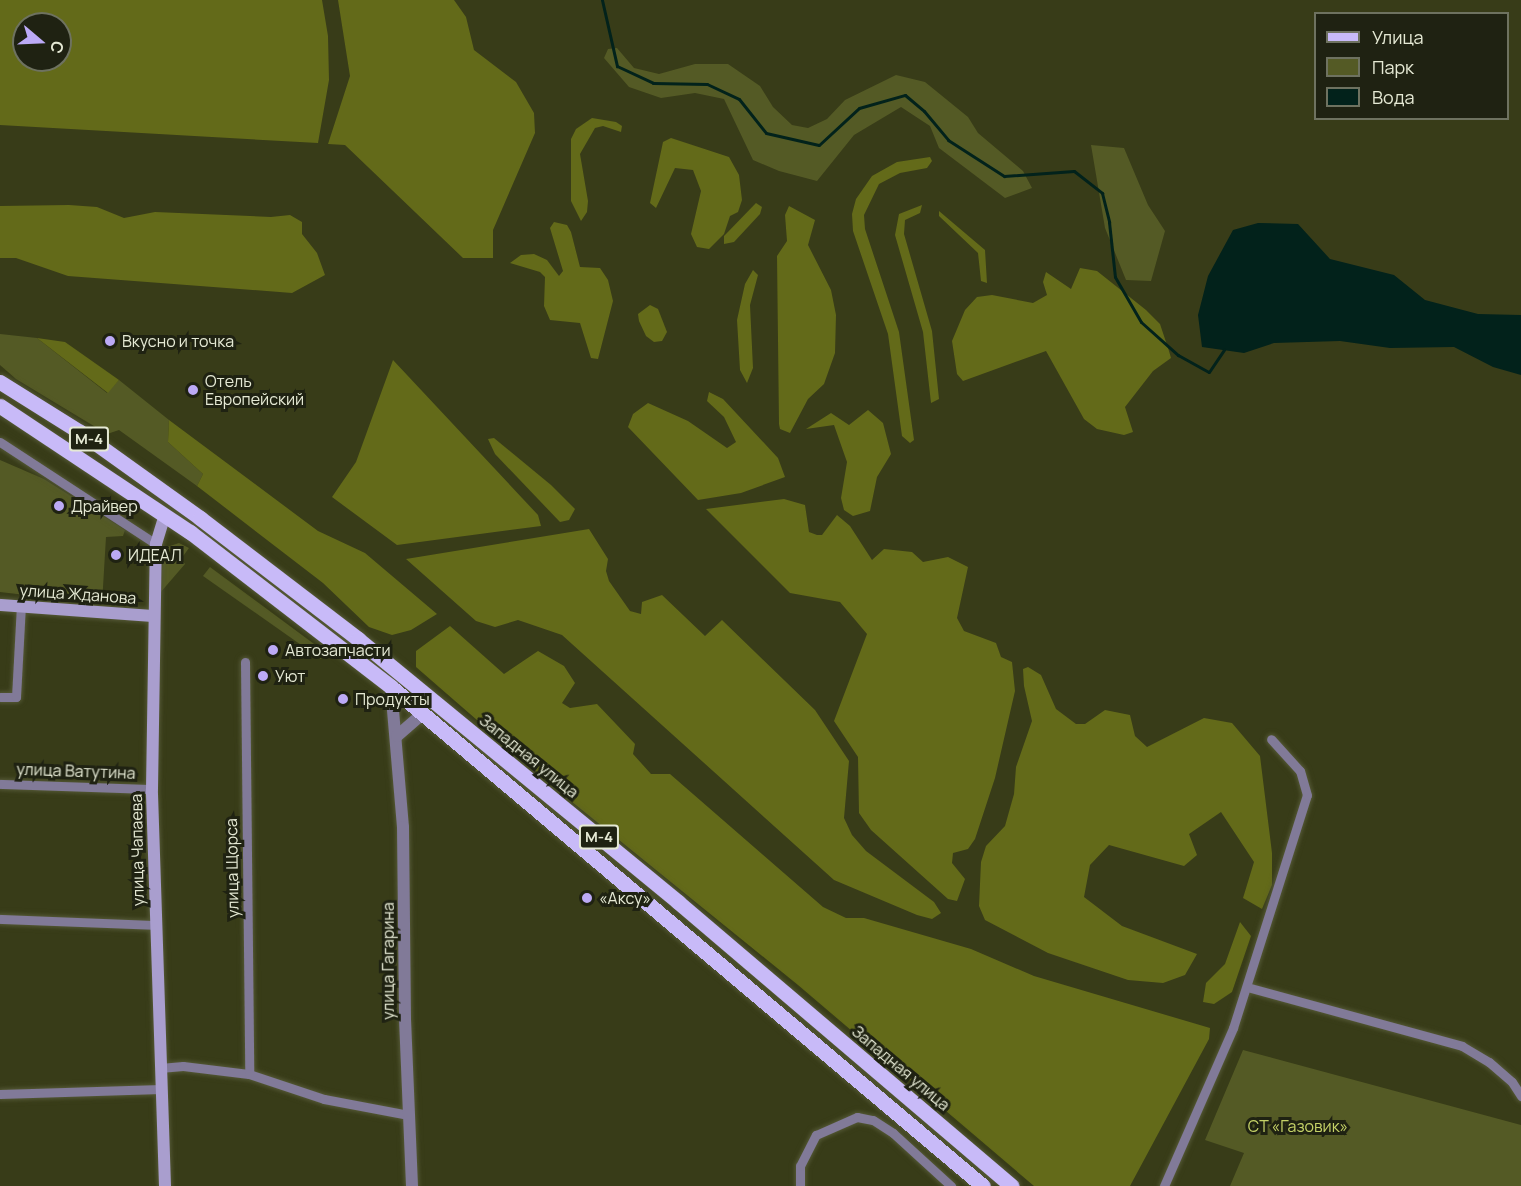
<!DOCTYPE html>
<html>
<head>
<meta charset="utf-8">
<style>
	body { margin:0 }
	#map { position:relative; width:1521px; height:1186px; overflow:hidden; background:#383c18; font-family:Manrope,sans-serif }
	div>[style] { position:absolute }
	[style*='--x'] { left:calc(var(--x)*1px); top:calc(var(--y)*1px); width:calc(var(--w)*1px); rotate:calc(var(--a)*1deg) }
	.green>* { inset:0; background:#545a25 }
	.forest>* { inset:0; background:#636a19 }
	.water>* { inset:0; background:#02221b }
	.stream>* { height:3px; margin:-1.5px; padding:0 1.5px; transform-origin:1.5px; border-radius:1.5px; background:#02221b }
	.roads { filter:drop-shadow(0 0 2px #545836) drop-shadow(0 0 2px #545836) }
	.minor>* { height:9px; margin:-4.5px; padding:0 4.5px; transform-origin:4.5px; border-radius:4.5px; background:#817a98 }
	.tertiary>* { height:12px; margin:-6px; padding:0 6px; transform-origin:6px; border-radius:6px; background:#817a98 }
	.secondary>* { height:12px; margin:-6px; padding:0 6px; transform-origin:6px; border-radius:6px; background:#a99ece }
	.primary>* { height:15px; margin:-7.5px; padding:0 7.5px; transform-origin:7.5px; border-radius:7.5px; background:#c8baf8 }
	.dots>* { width:16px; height:16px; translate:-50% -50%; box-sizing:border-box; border:3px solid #1f2212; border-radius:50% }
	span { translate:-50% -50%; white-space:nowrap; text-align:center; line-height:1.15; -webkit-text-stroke:6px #1f2212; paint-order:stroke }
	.shield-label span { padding:2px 4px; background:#1f2212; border:2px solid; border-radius:4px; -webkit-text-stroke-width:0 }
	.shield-label { font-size:15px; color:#e5e9d4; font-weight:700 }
	.poi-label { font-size:16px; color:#e5e9d4 }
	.left { translate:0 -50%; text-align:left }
	.street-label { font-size:16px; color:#e5e9d4 }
	.park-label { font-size:16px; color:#c5d267 }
	.legend { position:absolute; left:1314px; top:12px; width:195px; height:108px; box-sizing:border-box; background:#1f2212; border:2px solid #6e7260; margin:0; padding:8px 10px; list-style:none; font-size:18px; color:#e5e9d4 }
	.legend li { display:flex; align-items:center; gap:12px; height:30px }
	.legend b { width:30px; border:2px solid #6e7260 }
	.north { position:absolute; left:12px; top:12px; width:60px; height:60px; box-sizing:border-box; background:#1f2212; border:2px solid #6e7260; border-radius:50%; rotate:109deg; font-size:16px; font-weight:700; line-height:24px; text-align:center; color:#e5e9d4 }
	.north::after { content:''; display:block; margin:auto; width:21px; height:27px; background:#bcaaf6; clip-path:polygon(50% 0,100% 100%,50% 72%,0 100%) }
</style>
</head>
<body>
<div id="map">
	<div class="green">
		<div style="clip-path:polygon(617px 48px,634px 68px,659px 74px,695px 64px,728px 64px,760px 86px,773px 107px,792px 125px,808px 128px,827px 119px,845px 100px,896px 75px,925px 82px,968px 117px,978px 133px,1023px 171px,1032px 188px,1005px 198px,939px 148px,930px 126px,901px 107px,854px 135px,817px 181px,779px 171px,753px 160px,724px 99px,695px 93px,661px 98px,629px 87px,604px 58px,608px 49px)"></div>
		<div style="clip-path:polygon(1091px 145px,1124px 148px,1148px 205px,1165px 231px,1151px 281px,1126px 280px,1105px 228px)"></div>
		<div style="clip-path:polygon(0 334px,37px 338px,107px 393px,119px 380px,169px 420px,168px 442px,203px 474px,197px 486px,119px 430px,107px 434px,16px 379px,0 365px)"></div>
		<div style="clip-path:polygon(0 460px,44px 479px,125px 530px,123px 536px,106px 537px,102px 604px,0 592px)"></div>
		<div style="clip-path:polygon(179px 543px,189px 548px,181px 559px,185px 564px,160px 593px,164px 548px)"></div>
		<div style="clip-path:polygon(210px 567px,325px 652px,321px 659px,203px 576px)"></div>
		<div style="clip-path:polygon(1243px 1050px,1521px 1125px,1521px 1186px,1230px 1186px,1244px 1153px,1205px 1140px)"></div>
	</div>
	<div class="forest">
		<div style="clip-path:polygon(evenodd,0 0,322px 0,328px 36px,329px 80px,318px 143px,0 125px,0 0,24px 24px,60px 24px,60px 60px,24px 60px,24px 24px)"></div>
		<div style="clip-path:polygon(338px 0,454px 0,466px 17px,474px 50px,516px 82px,534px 113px,535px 133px,493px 230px,493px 258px,463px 258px,345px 145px,328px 144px,350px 76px)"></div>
		<div style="clip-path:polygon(592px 118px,616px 122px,622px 126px,621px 132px,603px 126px,595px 128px,580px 154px,588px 201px,587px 212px,581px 221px,571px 201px,571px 139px,576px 129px)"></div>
		<div style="clip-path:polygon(671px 138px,729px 157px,739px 175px,742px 200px,738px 212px,730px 216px,724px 234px,709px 249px,697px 247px,691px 234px,701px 191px,693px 170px,675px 168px,656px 208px,650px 203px,663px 142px)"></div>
		<div style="clip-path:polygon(930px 157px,932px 161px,927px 168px,900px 173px,879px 184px,864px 215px,865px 229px,899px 332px,914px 440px,910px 443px,902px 436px,888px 334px,853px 231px,852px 214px,856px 199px,872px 176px,897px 162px)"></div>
		<div style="clip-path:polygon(756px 203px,762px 207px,760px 214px,734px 242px,724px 244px,724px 236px)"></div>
		<div style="clip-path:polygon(69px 205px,97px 207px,124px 218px,155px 212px,271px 217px,290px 215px,302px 222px,302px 234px,317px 253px,325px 275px,292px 293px,68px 276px,16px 258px,0 258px,0 206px)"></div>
		<div style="clip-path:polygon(922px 205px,920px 213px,905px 220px,904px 234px,932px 331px,939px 399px,931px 403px,923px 332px,895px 235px,899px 214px)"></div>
		<div style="clip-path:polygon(789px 206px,815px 220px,808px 245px,831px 290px,836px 315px,835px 353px,824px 384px,808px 399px,790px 433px,780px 429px,779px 424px,777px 256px,787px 241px,785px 215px)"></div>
		<div style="clip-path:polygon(939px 211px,985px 250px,987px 283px,981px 281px,978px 253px,939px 216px)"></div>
		<div style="clip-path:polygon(554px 222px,567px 225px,571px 232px,580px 267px,600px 268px,608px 280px,613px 301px,598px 359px,591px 358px,580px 323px,550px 320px,544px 306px,545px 277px,540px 272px,510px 263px,521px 255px,534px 254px,547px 260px,559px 276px,563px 271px,550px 228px)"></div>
		<div style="clip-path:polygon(1080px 268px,1097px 271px,1146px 310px,1160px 324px,1169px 351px,1171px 358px,1153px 371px,1125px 407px,1133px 432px,1124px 435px,1097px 429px,1084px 419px,1046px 351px,963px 381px,957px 374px,952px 341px,965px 310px,977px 297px,992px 295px,1033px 303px,1047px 295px,1043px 282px,1046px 272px,1071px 289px)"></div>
		<div style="clip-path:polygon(753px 270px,758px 275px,750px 305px,753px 368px,747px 383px,740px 370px,737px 320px,745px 284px)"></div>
		<div style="clip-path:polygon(650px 305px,658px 309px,667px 332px,662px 341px,654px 342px,646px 336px,639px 321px,638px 314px)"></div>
		<div style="clip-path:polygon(37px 338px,65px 342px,119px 380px,108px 393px)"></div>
		<div style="clip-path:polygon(393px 360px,538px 515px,541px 526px,397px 545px,332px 497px,356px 462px)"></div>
		<div style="clip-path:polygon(709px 392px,723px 399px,778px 458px,785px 477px,741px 493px,698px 500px,628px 427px,633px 414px,648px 403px,688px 421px,727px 448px,736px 442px,724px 417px,707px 401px)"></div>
		<div style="clip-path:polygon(868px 410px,883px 423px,891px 454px,877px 477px,870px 511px,853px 516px,844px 510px,841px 498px,847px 462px,834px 425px,806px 429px,831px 413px,849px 425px)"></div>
		<div style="clip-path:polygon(169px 420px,318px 531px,365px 553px,437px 614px,411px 630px,392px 635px,369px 627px,323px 583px,197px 486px,203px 474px,168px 442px)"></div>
		<div style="clip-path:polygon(494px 438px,551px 485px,575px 509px,569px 520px,560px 522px,495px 454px,488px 439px)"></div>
		<div style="clip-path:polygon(784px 499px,805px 505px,809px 532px,817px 535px,822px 535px,837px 515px,850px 526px,872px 560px,884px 549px,912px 552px,923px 562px,948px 557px,968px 567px,957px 618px,964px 631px,996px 643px,1001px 657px,1012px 662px,1015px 691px,995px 778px,975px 839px,968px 849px,953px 853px,952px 863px,965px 879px,957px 901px,948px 899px,871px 830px,859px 813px,858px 757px,834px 721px,867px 634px,840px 602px,790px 593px,706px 509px)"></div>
		<div style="clip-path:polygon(589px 529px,608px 559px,606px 571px,609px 581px,630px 611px,641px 614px,642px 602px,662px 595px,705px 636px,722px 620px,815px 710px,849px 761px,844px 818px,852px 835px,866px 851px,934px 902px,941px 913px,932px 919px,917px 915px,834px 880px,562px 635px,518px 620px,495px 627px,476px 621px,406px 559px)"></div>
		<div style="clip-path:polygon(450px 626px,504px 674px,538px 651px,564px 666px,575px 683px,562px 703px,570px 708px,597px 704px,635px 744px,633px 754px,651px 774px,670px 774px,823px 907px,846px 918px,864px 918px,971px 949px,1034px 976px,1210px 1028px,1209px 1039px,1130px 1186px,1034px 1186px,798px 985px,561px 793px,416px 667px,416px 651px)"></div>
		<div style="clip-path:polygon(1028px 667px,1041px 675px,1056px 709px,1076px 724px,1085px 724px,1105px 710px,1130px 715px,1135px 736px,1147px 747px,1204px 718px,1232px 723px,1260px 756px,1272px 853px,1272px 885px,1262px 909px,1243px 898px,1254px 862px,1221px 812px,1189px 834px,1197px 855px,1184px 866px,1109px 845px,1090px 865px,1084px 897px,1122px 926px,1197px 954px,1185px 975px,1163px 983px,1128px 980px,1048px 953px,985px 920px,979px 906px,981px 862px,986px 846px,1005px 826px,1014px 794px,1016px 767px,1032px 721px,1024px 686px,1023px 669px)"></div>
		<div style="clip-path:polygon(1240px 922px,1251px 936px,1232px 992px,1214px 1004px,1203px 1002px,1206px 983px,1225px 964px)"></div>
	</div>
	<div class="water">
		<div style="clip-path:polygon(1258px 223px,1298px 224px,1330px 259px,1394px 275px,1425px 300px,1478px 314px,1521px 315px,1521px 375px,1493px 367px,1454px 347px,1390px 348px,1340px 341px,1274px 343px,1244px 353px,1202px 347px,1198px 315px,1208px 276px,1233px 230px)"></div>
	</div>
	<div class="stream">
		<div style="--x:602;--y:0;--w:68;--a:77.2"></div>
		<div style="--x:617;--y:66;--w:40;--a:25"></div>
		<div style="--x:653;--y:83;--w:54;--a:1.1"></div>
		<div style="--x:707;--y:84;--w:35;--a:25"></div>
		<div style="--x:739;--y:99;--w:43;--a:51.5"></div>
		<div style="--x:766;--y:133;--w:54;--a:12.8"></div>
		<div style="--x:819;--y:145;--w:54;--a:-42.8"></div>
		<div style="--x:859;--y:108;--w:48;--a:-15.8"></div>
		<div style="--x:905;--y:95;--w:25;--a:40"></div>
		<div style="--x:924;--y:111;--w:38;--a:50"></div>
		<div style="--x:948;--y:140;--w:67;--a:32.7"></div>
		<div style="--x:1004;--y:176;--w:70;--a:-4.1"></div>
		<div style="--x:1074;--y:171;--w:36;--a:38"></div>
		<div style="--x:1102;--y:193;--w:30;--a:76"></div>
		<div style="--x:1109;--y:222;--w:55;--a:83.8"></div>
		<div style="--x:1115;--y:277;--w:52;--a:60"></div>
		<div style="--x:1141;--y:322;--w:50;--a:41.7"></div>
		<div style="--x:1178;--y:355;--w:35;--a:29"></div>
		<div style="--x:1209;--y:372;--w:27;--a:-56"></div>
	</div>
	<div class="roads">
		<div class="minor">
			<div style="--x:0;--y:442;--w:186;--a:33.2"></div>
			<div style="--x:245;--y:662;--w:412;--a:89.4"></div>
			<div style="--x:0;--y:697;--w:16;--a:0"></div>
			<div style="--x:16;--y:697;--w:91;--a:-86.9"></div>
			<div style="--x:0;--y:784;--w:152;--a:1.9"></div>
			<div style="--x:0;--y:919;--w:155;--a:2.2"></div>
			<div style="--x:1247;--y:987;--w:223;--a:15.3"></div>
			<div style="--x:1462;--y:1046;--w:31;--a:31"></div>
			<div style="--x:1489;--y:1062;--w:30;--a:41"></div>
			<div style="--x:1512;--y:1082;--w:17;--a:57"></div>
			<div style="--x:160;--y:1068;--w:23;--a:-5"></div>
			<div style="--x:183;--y:1066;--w:66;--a:6.9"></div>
			<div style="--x:249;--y:1074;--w:79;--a:18.4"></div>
			<div style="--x:324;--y:1099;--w:86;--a:10.7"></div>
			<div style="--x:0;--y:1094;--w:161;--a:-1.8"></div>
			<div style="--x:800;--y:1186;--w:20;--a:-90"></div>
			<div style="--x:800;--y:1166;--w:35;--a:-63"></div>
			<div style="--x:816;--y:1135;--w:45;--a:-23.7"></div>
			<div style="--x:857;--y:1117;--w:16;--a:11"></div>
			<div style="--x:873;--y:1120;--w:24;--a:33"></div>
			<div style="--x:893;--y:1133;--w:79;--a:42.4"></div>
			<div style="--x:1164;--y:1186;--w:172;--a:-66.4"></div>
			<div style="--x:1233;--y:1028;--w:244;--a:-72.4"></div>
			<div style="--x:1307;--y:795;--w:25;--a:-106"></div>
			<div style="--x:1300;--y:771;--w:43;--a:-132.2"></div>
		</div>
		<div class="tertiary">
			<div style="--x:391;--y:687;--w:141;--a:85.1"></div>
			<div style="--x:403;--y:827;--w:192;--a:89.4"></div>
			<div style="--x:405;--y:1019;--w:167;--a:87.6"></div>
			<div style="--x:397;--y:736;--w:35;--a:-41"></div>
		</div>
		<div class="secondary">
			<div style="--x:0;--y:605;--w:154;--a:4.1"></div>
			<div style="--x:165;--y:1186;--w:397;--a:-91.9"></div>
			<div style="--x:152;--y:789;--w:245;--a:-89.1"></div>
			<div style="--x:156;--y:544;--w:30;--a:-73"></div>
		</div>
		<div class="primary">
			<div style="--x:0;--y:382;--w:94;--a:32"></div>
			<div style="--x:80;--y:432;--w:148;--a:35.6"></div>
			<div style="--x:200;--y:518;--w:199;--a:37.4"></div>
			<div style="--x:358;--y:639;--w:414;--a:39.4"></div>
			<div style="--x:678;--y:902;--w:438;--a:40.4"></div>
			<div style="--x:0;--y:406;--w:228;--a:33.6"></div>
			<div style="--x:190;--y:532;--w:254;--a:37.6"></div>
			<div style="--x:391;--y:687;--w:774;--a:40.13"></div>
		</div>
	</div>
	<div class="dots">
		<div style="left:110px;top:341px;background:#bcaaf6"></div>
		<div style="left:193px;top:390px;background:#bcaaf6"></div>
		<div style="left:59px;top:506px;background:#bcaaf6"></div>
		<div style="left:116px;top:555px;background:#bcaaf6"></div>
		<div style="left:273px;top:650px;background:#bcaaf6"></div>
		<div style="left:263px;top:676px;background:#bcaaf6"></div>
		<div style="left:343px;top:699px;background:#bcaaf6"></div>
		<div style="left:587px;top:898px;background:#bcaaf6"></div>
	</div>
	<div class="shield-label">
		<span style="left:89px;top:439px">М-4</span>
		<span style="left:599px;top:837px">М-4</span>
	</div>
	<div class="poi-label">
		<span class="left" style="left:122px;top:341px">Вкусно и точка</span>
		<span class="left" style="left:205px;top:390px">Отель<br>Европейский</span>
		<span class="left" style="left:71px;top:506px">Драйвер</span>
		<span class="left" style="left:128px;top:555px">ИДЕАЛ</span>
		<span class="left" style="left:285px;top:650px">Автозапчасти</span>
		<span class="left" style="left:275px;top:676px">Уют</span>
		<span class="left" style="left:355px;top:699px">Продукты</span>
		<span class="left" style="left:599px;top:898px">«Аксу»</span>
	</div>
	<div class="street-label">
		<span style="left:78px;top:594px;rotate:4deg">улица Жданова</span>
		<span style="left:529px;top:756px;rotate:39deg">Западная улица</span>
		<span style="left:76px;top:771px;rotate:2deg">улица Ватутина</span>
		<span style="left:137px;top:850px;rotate:-91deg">улица Чапаева</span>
		<span style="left:232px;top:868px;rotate:-91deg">улица Щорса</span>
		<span style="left:388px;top:961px;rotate:-90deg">улица Гагарина</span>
		<span style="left:901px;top:1068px;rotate:40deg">Западная улица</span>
	</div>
	<div class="park-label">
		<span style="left:1298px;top:1126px">СТ «Газовик»</span>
	</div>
	<ul class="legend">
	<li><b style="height:8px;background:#c8baf8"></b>Улица</li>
	<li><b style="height:16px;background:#545a25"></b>Парк</li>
	<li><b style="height:16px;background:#02221b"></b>Вода</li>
	</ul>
	<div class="north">С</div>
</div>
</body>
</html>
